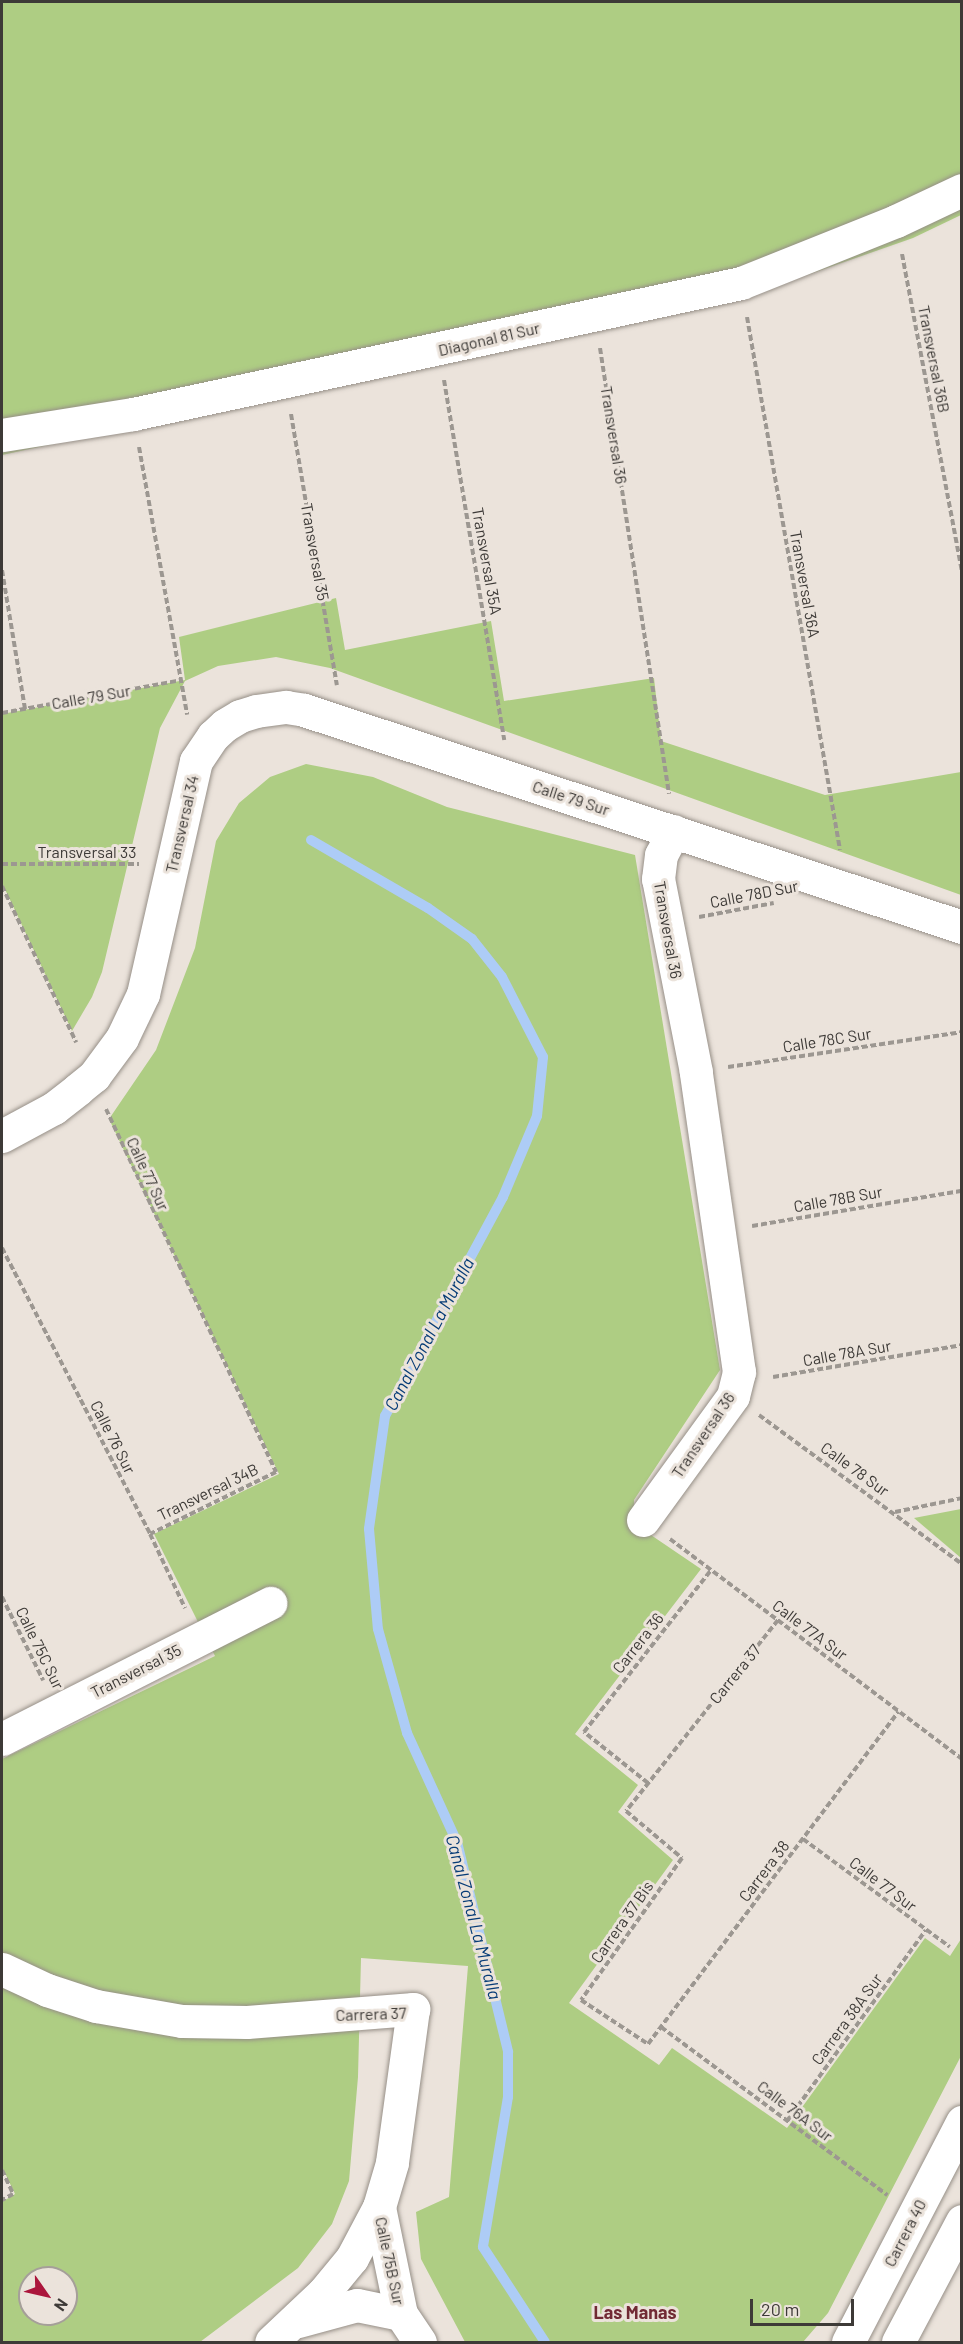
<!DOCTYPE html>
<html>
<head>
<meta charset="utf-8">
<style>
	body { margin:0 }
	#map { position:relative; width:963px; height:2344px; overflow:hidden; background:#ebe3db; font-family:Barlow,sans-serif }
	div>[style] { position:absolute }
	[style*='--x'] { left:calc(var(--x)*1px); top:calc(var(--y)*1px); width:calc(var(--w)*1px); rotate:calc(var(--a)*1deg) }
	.green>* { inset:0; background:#aecd83 }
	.stream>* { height:10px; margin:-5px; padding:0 5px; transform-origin:5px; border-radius:5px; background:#adccf6 }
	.path>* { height:4px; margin-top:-2px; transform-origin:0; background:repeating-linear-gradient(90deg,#9c9791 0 6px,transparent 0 9px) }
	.roads { filter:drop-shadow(0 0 2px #968f87) drop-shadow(0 0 2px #968f87) }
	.minor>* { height:33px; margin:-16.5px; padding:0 16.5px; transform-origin:16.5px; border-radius:16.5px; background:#fff }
	.tertiary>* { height:33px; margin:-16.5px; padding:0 16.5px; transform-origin:16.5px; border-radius:16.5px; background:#fff }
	span { translate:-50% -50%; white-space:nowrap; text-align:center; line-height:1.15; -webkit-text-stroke:6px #ebe3db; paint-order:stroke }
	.street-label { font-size:16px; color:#3d3a37 }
	.water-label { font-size:18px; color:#063c77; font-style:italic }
	.neighbourhood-label { font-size:18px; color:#712a34; font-weight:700 }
	.frame { position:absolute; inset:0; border:3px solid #3d3a37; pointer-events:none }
	.north { position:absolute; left:18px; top:2266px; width:60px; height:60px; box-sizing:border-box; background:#ebe3db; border:2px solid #a59f99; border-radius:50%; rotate:124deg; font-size:16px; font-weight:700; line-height:24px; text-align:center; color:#3d3a37 }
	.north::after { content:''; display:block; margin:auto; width:21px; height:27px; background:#ab163c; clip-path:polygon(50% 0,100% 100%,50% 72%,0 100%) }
	.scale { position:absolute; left:750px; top:2299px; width:104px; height:27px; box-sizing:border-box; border:3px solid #3d3a37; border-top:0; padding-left:8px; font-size:18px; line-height:21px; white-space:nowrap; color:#3d3a37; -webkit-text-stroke:4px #ebe3db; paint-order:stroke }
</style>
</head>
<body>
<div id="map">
	<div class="green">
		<div style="clip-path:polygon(2px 2px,961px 2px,961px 215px,913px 238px,767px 289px,2px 455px)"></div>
		<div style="clip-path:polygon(336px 598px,345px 650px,491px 621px,504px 701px,654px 678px,661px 741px,825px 795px,961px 772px,961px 895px,330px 668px,276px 657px,218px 666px,185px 681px,160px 728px,102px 972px,92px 997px,72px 1031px,2px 883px,2px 714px,185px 680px,179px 637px)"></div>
		<div style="clip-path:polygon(evenodd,306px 764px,373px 777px,447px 807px,635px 855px,720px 1370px,634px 1500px,634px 1518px,645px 1531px,701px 1569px,575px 1734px,638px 1785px,618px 1812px,673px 1860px,569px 2003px,659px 2065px,672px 2048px,787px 2128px,925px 1938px,950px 1956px,961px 1939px,961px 2056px,828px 2313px,803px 2342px,465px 2342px,421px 2259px,416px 2212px,449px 2197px,468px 1966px,361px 1958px,358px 2077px,349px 2181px,332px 2224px,298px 2268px,200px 2342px,2px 2342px,2px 2202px,15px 2194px,2px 2167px,2px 1759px,215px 1656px,154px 1534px,279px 1474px,109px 1119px,156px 1050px,195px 948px,216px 841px,239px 803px,270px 777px,306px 764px,30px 2278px,66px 2278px,66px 2314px,30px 2314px,30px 2278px)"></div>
		<div style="clip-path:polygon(961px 1509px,962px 1509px,961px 1558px,914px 1518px)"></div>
	</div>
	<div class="stream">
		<div style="--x:311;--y:840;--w:135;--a:30.2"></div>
		<div style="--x:428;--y:908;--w:54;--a:35.2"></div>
		<div style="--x:472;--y:939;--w:48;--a:51.7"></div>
		<div style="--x:502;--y:977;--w:90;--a:62.9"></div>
		<div style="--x:543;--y:1057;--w:59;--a:95.8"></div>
		<div style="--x:537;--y:1116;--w:88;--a:112.8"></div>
		<div style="--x:503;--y:1197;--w:249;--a:118.3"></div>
		<div style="--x:385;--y:1416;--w:114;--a:98.1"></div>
		<div style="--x:369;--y:1529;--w:100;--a:84.9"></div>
		<div style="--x:378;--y:1629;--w:108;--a:74.4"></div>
		<div style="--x:407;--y:1733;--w:120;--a:65.4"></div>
		<div style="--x:457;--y:1842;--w:216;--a:76.3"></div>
		<div style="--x:508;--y:2052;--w:45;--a:90"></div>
		<div style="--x:508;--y:2097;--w:152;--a:99.5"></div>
		<div style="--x:483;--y:2247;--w:113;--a:56.9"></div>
	</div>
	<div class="path">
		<div style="--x:902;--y:254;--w:325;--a:79.3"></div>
		<div style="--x:747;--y:317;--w:541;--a:80.1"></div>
		<div style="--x:600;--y:348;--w:451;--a:81.2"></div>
		<div style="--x:444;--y:380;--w:365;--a:80.5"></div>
		<div style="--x:291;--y:414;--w:275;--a:80.4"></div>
		<div style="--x:139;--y:447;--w:272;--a:79.8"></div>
		<div style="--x:2;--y:570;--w:141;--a:80.6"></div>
		<div style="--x:2;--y:713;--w:182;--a:-10.4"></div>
		<div style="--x:2;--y:864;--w:137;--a:0"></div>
		<div style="--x:2;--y:886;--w:173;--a:64.6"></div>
		<div style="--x:699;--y:917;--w:76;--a:-10.6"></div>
		<div style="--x:728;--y:1067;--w:237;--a:-8.5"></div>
		<div style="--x:106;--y:1109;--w:401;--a:64.9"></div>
		<div style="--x:276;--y:1472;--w:140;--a:153.8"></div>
		<div style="--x:752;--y:1226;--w:213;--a:-9.5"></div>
		<div style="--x:2;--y:1248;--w:322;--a:62.6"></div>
		<div style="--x:150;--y:1534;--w:82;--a:64.7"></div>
		<div style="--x:773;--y:1377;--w:192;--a:-9.6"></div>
		<div style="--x:759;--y:1415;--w:252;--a:36.3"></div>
		<div style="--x:895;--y:1512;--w:68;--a:-11.8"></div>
		<div style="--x:670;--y:1539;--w:366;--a:37"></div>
		<div style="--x:2;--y:1597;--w:93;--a:63.7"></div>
		<div style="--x:778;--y:1620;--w:244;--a:128.5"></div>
		<div style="--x:626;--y:1811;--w:73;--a:40"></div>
		<div style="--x:682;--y:1858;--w:174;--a:125.4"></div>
		<div style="--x:581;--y:2000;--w:80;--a:33.3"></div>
		<div style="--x:648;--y:2044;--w:416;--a:-53"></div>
		<div style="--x:648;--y:1783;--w:82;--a:-141.4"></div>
		<div style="--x:584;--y:1732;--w:206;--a:-51.9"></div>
		<div style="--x:803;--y:1839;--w:182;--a:36.3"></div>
		<div style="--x:661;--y:2027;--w:282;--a:36.6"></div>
		<div style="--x:787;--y:2121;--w:236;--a:-54"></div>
		<div style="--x:2;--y:2170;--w:26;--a:65"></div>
		<div style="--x:13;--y:2194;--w:13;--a:151"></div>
	</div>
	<div class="roads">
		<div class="minor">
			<div style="--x:2;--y:435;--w:133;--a:-9.1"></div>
			<div style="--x:133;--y:414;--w:622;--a:-12.16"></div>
			<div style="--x:741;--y:283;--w:167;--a:-21.8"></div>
			<div style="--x:896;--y:221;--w:73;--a:-25.2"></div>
			<div style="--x:643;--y:1520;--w:153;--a:-54"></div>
			<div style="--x:733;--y:1396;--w:25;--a:-76"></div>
			<div style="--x:739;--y:1372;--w:303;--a:-98.2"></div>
			<div style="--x:696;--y:1072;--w:197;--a:-101.1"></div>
			<div style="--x:658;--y:879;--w:24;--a:-83"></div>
			<div style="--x:661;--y:855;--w:27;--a:-62"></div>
			<div style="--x:2;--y:1739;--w:301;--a:-26.9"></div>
			<div style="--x:2;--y:1969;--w:50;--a:25"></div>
			<div style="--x:47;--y:1990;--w:52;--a:18.1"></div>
			<div style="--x:96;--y:2006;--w:87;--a:9.9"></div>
			<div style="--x:182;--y:2021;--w:65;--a:0.9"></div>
			<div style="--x:247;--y:2022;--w:167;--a:-4.5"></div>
			<div style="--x:413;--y:2009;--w:155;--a:97.8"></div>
			<div style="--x:392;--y:2163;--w:46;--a:106.5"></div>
			<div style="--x:379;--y:2207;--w:58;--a:117.9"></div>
			<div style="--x:352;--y:2258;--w:45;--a:129.6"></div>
			<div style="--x:323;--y:2293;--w:71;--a:136.7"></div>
			<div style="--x:379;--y:2207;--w:109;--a:78.4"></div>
			<div style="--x:401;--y:2314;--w:34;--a:56"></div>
			<div style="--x:298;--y:2321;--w:61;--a:-15.2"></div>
			<div style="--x:357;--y:2305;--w:45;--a:11.6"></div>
		</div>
		<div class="tertiary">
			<div style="--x:2;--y:1136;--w:59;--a:-28.3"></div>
			<div style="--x:54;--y:1108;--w:31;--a:-38"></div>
			<div style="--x:78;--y:1089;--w:21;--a:-39"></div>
			<div style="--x:94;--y:1076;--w:47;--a:-53.6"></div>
			<div style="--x:122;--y:1038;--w:49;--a:-64.5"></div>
			<div style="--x:143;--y:994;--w:239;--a:-77.2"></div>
			<div style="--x:196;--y:761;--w:30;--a:-56"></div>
			<div style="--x:213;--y:736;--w:16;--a:-43"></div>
			<div style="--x:225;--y:725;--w:17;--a:-31"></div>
			<div style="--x:240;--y:716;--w:17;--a:-17"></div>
			<div style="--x:256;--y:711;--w:30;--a:-8"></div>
			<div style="--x:286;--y:707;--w:18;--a:9"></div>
			<div style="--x:304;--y:710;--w:693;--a:18.25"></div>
			<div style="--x:848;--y:2342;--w:248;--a:-62.6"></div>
			<div style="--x:898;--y:2342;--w:137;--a:-62.1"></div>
		</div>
	</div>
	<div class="street-label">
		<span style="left:489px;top:339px;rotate:-13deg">Diagonal 81 Sur</span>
		<span style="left:934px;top:359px;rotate:79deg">Transversal 36B</span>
		<span style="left:614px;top:435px;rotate:81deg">Transversal 36</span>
		<span style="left:315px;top:552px;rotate:80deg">Transversal 35</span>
		<span style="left:487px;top:561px;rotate:80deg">Transversal 35A</span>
		<span style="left:805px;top:584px;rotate:80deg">Transversal 36A</span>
		<span style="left:91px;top:697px;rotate:-10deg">Calle 79 Sur</span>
		<span style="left:571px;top:798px;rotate:18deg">Calle 79 Sur</span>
		<span style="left:182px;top:824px;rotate:-77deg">Transversal 34</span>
		<span style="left:87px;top:852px">Transversal 33</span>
		<span style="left:754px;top:894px;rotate:-11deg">Calle 78D Sur</span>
		<span style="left:668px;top:930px;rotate:80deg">Transversal 36</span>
		<span style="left:827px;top:1040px;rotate:-9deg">Calle 78C Sur</span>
		<span style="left:148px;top:1174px;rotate:65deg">Calle 77 Sur</span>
		<span style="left:838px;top:1199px;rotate:-10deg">Calle 78B Sur</span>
		<span style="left:847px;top:1353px;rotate:-10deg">Calle 78A Sur</span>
		<span style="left:703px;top:1435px;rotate:-56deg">Transversal 36</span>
		<span style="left:113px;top:1437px;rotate:63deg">Calle 76 Sur</span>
		<span style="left:855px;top:1469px;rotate:36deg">Calle 78 Sur</span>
		<span style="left:208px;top:1492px;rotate:-26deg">Transversal 34B</span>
		<span style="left:810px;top:1630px;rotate:37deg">Calle 77A Sur</span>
		<span style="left:638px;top:1643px;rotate:-52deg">Carrera 36</span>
		<span style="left:40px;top:1648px;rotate:64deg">Calle 75C Sur</span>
		<span style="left:136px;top:1671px;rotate:-27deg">Transversal 35</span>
		<span style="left:735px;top:1674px;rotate:-51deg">Carrera 37</span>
		<span style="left:764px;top:1871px;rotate:-53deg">Carrera 38</span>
		<span style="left:883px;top:1884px;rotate:37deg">Calle 77 Sur</span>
		<span style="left:622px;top:1922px;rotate:-55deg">Carrera 37 Bis</span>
		<span style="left:371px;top:2014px;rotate:-2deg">Carrera 37</span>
		<span style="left:847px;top:2019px;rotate:-54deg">Carrera 38A Sur</span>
		<span style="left:795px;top:2111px;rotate:37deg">Calle 76A Sur</span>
		<span style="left:905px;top:2233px;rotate:-63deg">Carrera 40</span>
		<span style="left:390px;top:2261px;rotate:78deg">Calle 75B Sur</span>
	</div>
	<div class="water-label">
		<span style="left:429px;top:1334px;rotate:-62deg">Canal Zonal La Muralla</span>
		<span style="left:474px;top:1917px;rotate:75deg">Canal Zonal La Muralla</span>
	</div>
	<div class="neighbourhood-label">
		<span style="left:635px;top:2312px">Las Manas</span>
	</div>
	<div class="frame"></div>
	<div class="north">N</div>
	<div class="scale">20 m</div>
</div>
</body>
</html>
